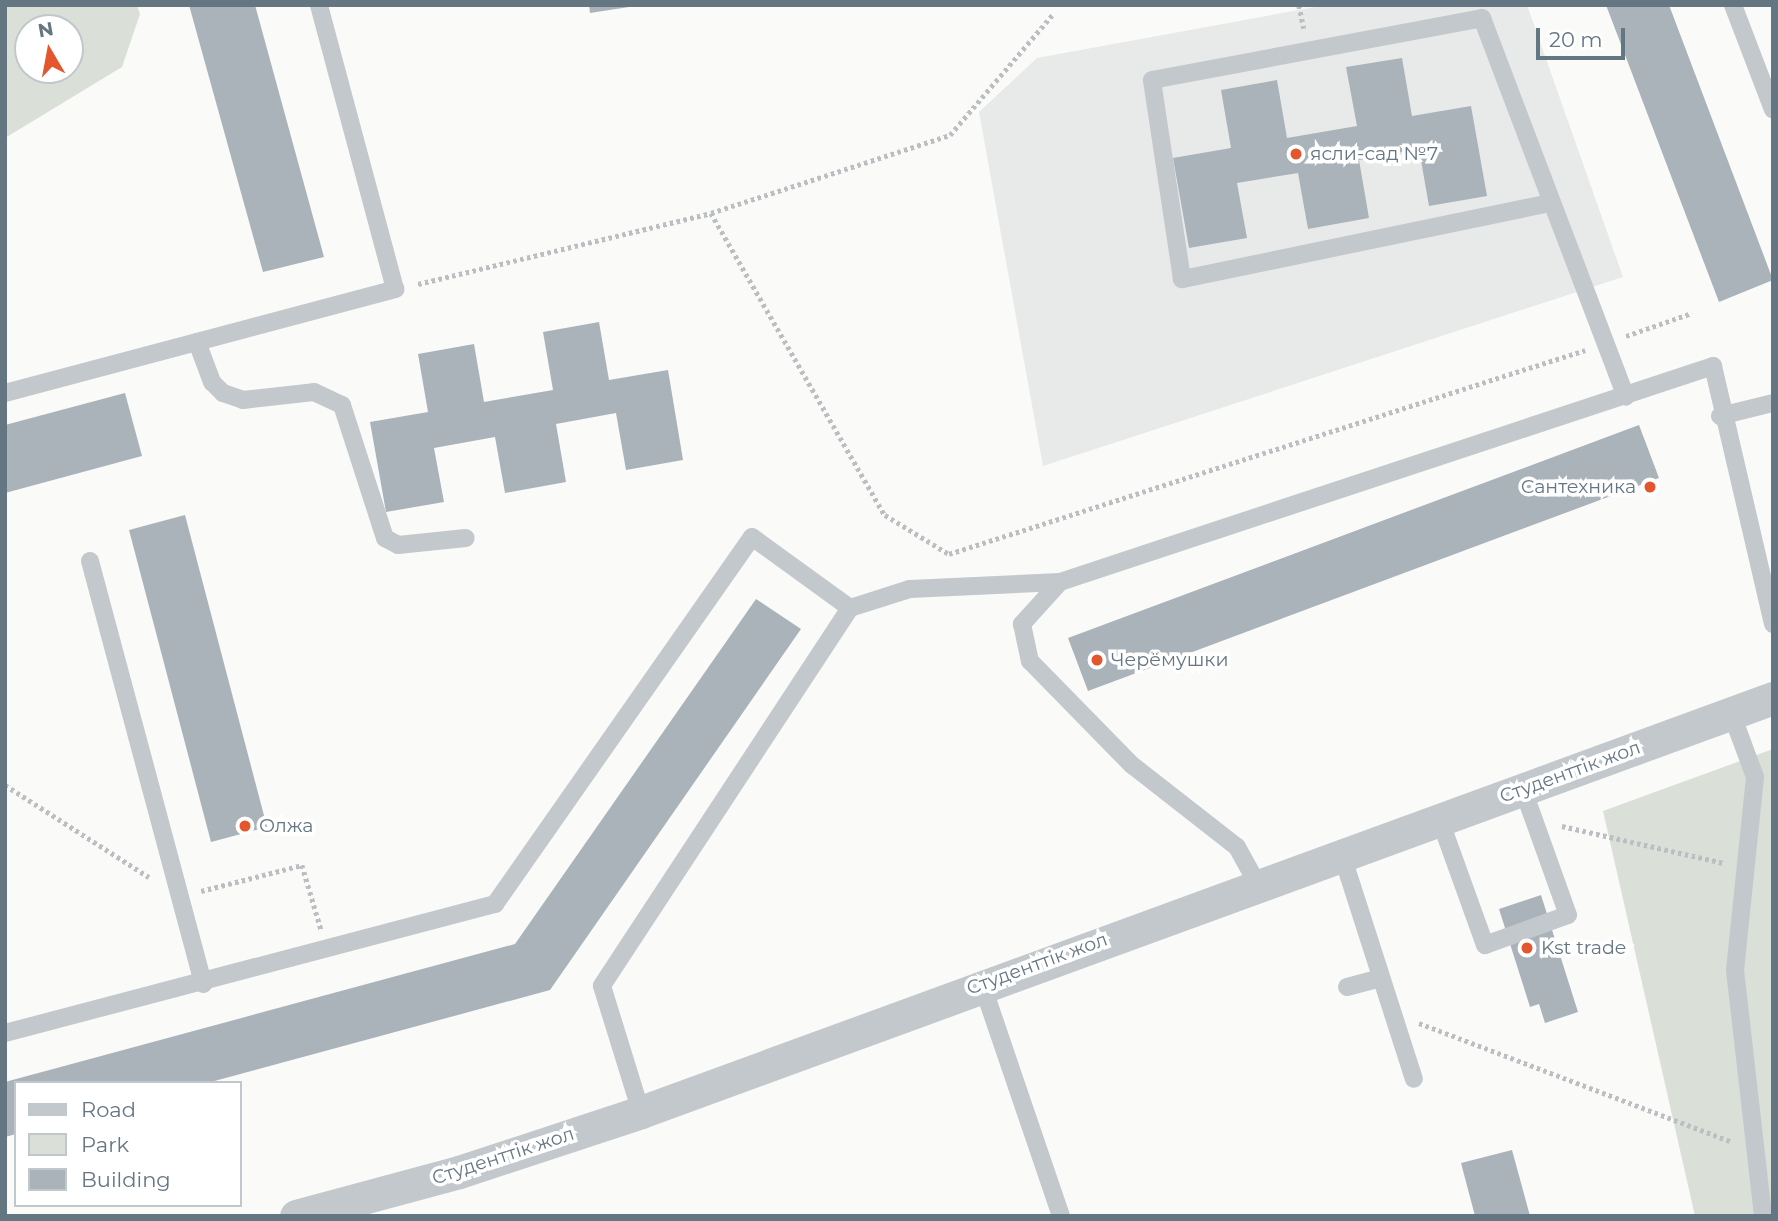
<!DOCTYPE html>
<html>
<head>
<meta charset="utf-8">
<style>
	body { margin:0 }
	#map { position:relative; width:1778px; height:1221px; overflow:hidden; background:#fafaf8; font-family:Montserrat,sans-serif }
	div>[style] { position:absolute }
	[style*='--x'] { left:calc(var(--x)*1px); top:calc(var(--y)*1px); width:calc(var(--w)*1px); rotate:calc(var(--a)*1deg) }
	.built>* { inset:0; background:#e8e9e9 }
	.green>* { inset:0; background:#dadfd7 }
	.building>* { inset:0; background:#aab3b9 }
	.path>* { height:4.5px; margin-top:-2.25px; transform-origin:0; background:repeating-linear-gradient(90deg,#bbbfc2 0 3.5px,transparent 0 7px) }
	.service>* { height:18px; margin:-9px; padding:0 9px; transform-origin:9px; border-radius:9px; background:#c3c8cc }
	.minor>* { height:33px; margin:-16.5px; padding:0 16.5px; transform-origin:16.5px; border-radius:16.5px; background:#c3c8cc }
	.dots>* { width:19px; height:19px; translate:-50% -50%; box-sizing:border-box; border:4px solid #fff; border-radius:50% }
	span { translate:-50% -50%; white-space:nowrap; text-align:center; line-height:1.15; -webkit-text-stroke:7px #fff; paint-order:stroke }
	.poi-label { font-size:19px; color:#657683 }
	.left { translate:0 -50%; text-align:left }
	.right { translate:-100% -50%; text-align:right }
	.street-label { font-size:19px; color:#657683 }
	.frame { position:absolute; inset:0; border:7px solid #657683; pointer-events:none }
	.legend { position:absolute; left:14px; top:1081px; width:228px; height:126px; box-sizing:border-box; background:#fff; border:2px solid #c1c8cd; margin:0; padding:9px 12px; list-style:none; font-size:21px; color:#657683 }
	.legend li { display:flex; align-items:center; gap:14px; height:35px }
	.legend b { width:35px; border:2px solid #c1c8cd }
	.north { position:absolute; left:14px; top:14px; width:70px; height:70px; box-sizing:border-box; background:#fff; border:2px solid #c1c8cd; border-radius:50%; rotate:350deg; font-size:19px; font-weight:700; line-height:28px; text-align:center; color:#657683 }
	.north::after { content:''; display:block; margin:auto; width:24px; height:32px; background:#e4572e; clip-path:polygon(50% 0,100% 100%,50% 72%,0 100%) }
	.scale { position:absolute; left:1536px; top:28px; width:89px; height:32px; box-sizing:border-box; border:4px solid #657683; border-top:0; padding-left:9px; font-size:21px; line-height:24px; white-space:nowrap; color:#657683; -webkit-text-stroke:5px #fff; paint-order:stroke }
</style>
</head>
<body>
<div id="map">
	<div class="built">
		<div style="clip-path:polygon(1326px 5px,1527px 5px,1623px 277px,1043px 466px,979px 112px,1037px 58px)"></div>
	</div>
	<div class="green">
		<div style="clip-path:polygon(evenodd,5px 5px,137px 5px,140px 14px,122px 67px,5px 138px,5px 5px,28px 28px,70px 28px,70px 70px,28px 70px,28px 28px)"></div>
		<div style="clip-path:polygon(1773px 749px,1773px 1216px,1695px 1216px,1603px 811px)"></div>
	</div>
	<div class="building">
		<div style="clip-path:polygon(189px 5px,255px 5px,324px 257px,263px 272px)"></div>
		<div style="clip-path:polygon(589px 5px,628px 5px,629px 7px,590px 13px)"></div>
		<div style="clip-path:polygon(1606px 5px,1669px 5px,1773px 280px,1719px 302px)"></div>
		<div style="clip-path:polygon(1402px 58px,1412px 116px,1471px 106px,1487px 196px,1429px 206px,1419px 149px,1359px 160px,1369px 218px,1308px 229px,1298px 173px,1237px 183px,1247px 238px,1189px 248px,1173px 158px,1231px 148px,1221px 90px,1277px 80px,1287px 138px,1357px 126px,1346px 67px)"></div>
		<div style="clip-path:polygon(599px 322px,609px 380px,668px 370px,683px 460px,626px 470px,616px 413px,556px 424px,566px 482px,505px 493px,495px 437px,434px 448px,444px 502px,386px 512px,370px 422px,428px 412px,418px 354px,474px 344px,484px 402px,553px 390px,543px 332px)"></div>
		<div style="clip-path:polygon(125px 393px,142px 456px,5px 493px,5px 425px)"></div>
		<div style="clip-path:polygon(1639px 425px,1659px 478px,1088px 691px,1068px 638px)"></div>
		<div style="clip-path:polygon(185px 515px,267px 827px,211px 842px,129px 530px)"></div>
		<div style="clip-path:polygon(756px 599px,801px 629px,550px 990px,207px 1083px,16px 1083px,16px 1134px,5px 1137px,5px 1082px,515px 944px)"></div>
		<div style="clip-path:polygon(1541px 895px,1578px 1012px,1545px 1023px,1539px 1004px,1530px 1007px,1499px 909px)"></div>
		<div style="clip-path:polygon(1512px 1150px,1530px 1216px,1475px 1216px,1461px 1163px)"></div>
	</div>
	<div class="path">
		<div style="--x:1299;--y:5;--w:24;--a:78"></div>
		<div style="--x:711;--y:213;--w:349;--a:60.1"></div>
		<div style="--x:885;--y:515;--w:75;--a:31.4"></div>
		<div style="--x:949;--y:554;--w:668;--a:-17.78"></div>
		<div style="--x:418;--y:284;--w:301;--a:-13.6"></div>
		<div style="--x:711;--y:213;--w:251;--a:-18.1"></div>
		<div style="--x:950;--y:135;--w:160;--a:-49.6"></div>
		<div style="--x:1626;--y:336;--w:70;--a:-19.2"></div>
		<div style="--x:5;--y:785;--w:171;--a:32.6"></div>
		<div style="--x:1562;--y:826;--w:166;--a:12.9"></div>
		<div style="--x:201;--y:891;--w:104;--a:-14.4"></div>
		<div style="--x:302;--y:865;--w:67;--a:73.5"></div>
		<div style="--x:1419;--y:1023;--w:335;--a:20.8"></div>
	</div>
	<div class="service">
		<div style="--x:1733;--y:5;--w:112;--a:69.1"></div>
		<div style="--x:1550;--y:203;--w:376;--a:168.3"></div>
		<div style="--x:1182;--y:279;--w:201;--a:-98.6"></div>
		<div style="--x:1152;--y:80;--w:336;--a:-10.6"></div>
		<div style="--x:1482;--y:18;--w:405;--a:69.2"></div>
		<div style="--x:197;--y:342;--w:43;--a:69.4"></div>
		<div style="--x:212;--y:382;--w:16;--a:45"></div>
		<div style="--x:223;--y:393;--w:21;--a:19"></div>
		<div style="--x:243;--y:400;--w:71;--a:-6.4"></div>
		<div style="--x:314;--y:392;--w:31;--a:25"></div>
		<div style="--x:342;--y:405;--w:140;--a:72.1"></div>
		<div style="--x:385;--y:538;--w:15;--a:28"></div>
		<div style="--x:398;--y:545;--w:68;--a:-5.9"></div>
		<div style="--x:5;--y:393;--w:404;--a:-14.9"></div>
		<div style="--x:395;--y:289;--w:294;--a:-105"></div>
		<div style="--x:1720;--y:416;--w:55;--a:-13.8"></div>
		<div style="--x:90;--y:561;--w:438;--a:75"></div>
		<div style="--x:1060;--y:582;--w:57;--a:132.1"></div>
		<div style="--x:1022;--y:624;--w:38;--a:78"></div>
		<div style="--x:1030;--y:661;--w:146;--a:45.6"></div>
		<div style="--x:1132;--y:765;--w:133;--a:38"></div>
		<div style="--x:1237;--y:847;--w:43;--a:61.1"></div>
		<div style="--x:850;--y:608;--w:63;--a:-17.6"></div>
		<div style="--x:910;--y:589;--w:150;--a:-2.7"></div>
		<div style="--x:1060;--y:582;--w:688;--a:-18.3"></div>
		<div style="--x:1713;--y:366;--w:265;--a:76.9"></div>
		<div style="--x:1732;--y:715;--w:66;--a:69.6"></div>
		<div style="--x:1755;--y:777;--w:194;--a:95.9"></div>
		<div style="--x:1735;--y:970;--w:248;--a:83.5"></div>
		<div style="--x:1440;--y:820;--w:133;--a:70.2"></div>
		<div style="--x:1485;--y:945;--w:88;--a:-19.9"></div>
		<div style="--x:1568;--y:915;--w:134;--a:-109.7"></div>
		<div style="--x:1342;--y:855;--w:235;--a:72.2"></div>
		<div style="--x:982;--y:984;--w:245;--a:71.2"></div>
		<div style="--x:1347;--y:987;--w:35;--a:-15"></div>
		<div style="--x:5;--y:1033;--w:507;--a:-14.75"></div>
		<div style="--x:495;--y:904;--w:448;--a:-55"></div>
		<div style="--x:752;--y:537;--w:121;--a:35.9"></div>
		<div style="--x:850;--y:608;--w:452;--a:123.3"></div>
		<div style="--x:602;--y:986;--w:132;--a:72.8"></div>
	</div>
	<div class="minor">
		<div style="--x:296;--y:1216;--w:169;--a:-15.1"></div>
		<div style="--x:459;--y:1172;--w:192;--a:-18.2"></div>
		<div style="--x:641;--y:1112;--w:1205;--a:-20.09"></div>
	</div>
	<div class="dots">
		<div style="left:1296px;top:154px;background:#e4572e"></div>
		<div style="left:1650px;top:487px;background:#e4572e"></div>
		<div style="left:1097px;top:660px;background:#e4572e"></div>
		<div style="left:245px;top:826px;background:#e4572e"></div>
		<div style="left:1527px;top:948px;background:#e4572e"></div>
	</div>
	<div class="poi-label">
		<span class="left" style="left:1310px;top:154px">ясли-сад №7</span>
		<span class="right" style="left:1636px;top:487px">Сантехника</span>
		<span class="left" style="left:1111px;top:660px">Черёмушки</span>
		<span class="left" style="left:259px;top:826px">Олжа</span>
		<span class="left" style="left:1541px;top:948px">Kst trade</span>
	</div>
	<div class="street-label">
		<span style="left:1570px;top:772px;rotate:-20deg">Студенттік жол</span>
		<span style="left:1037px;top:964px;rotate:-20deg">Студенттік жол</span>
		<span style="left:503px;top:1156px;rotate:-18deg">Студенттік жол</span>
	</div>
	<div class="frame"></div>
	<ul class="legend">
	<li><b style="height:9px;background:#c3c8cc"></b>Road</li>
	<li><b style="height:19px;background:#dadfd7"></b>Park</li>
	<li><b style="height:19px;background:#aab3b9"></b>Building</li>
	</ul>
	<div class="north">N</div>
	<div class="scale">20 m</div>
</div>
</body>
</html>
